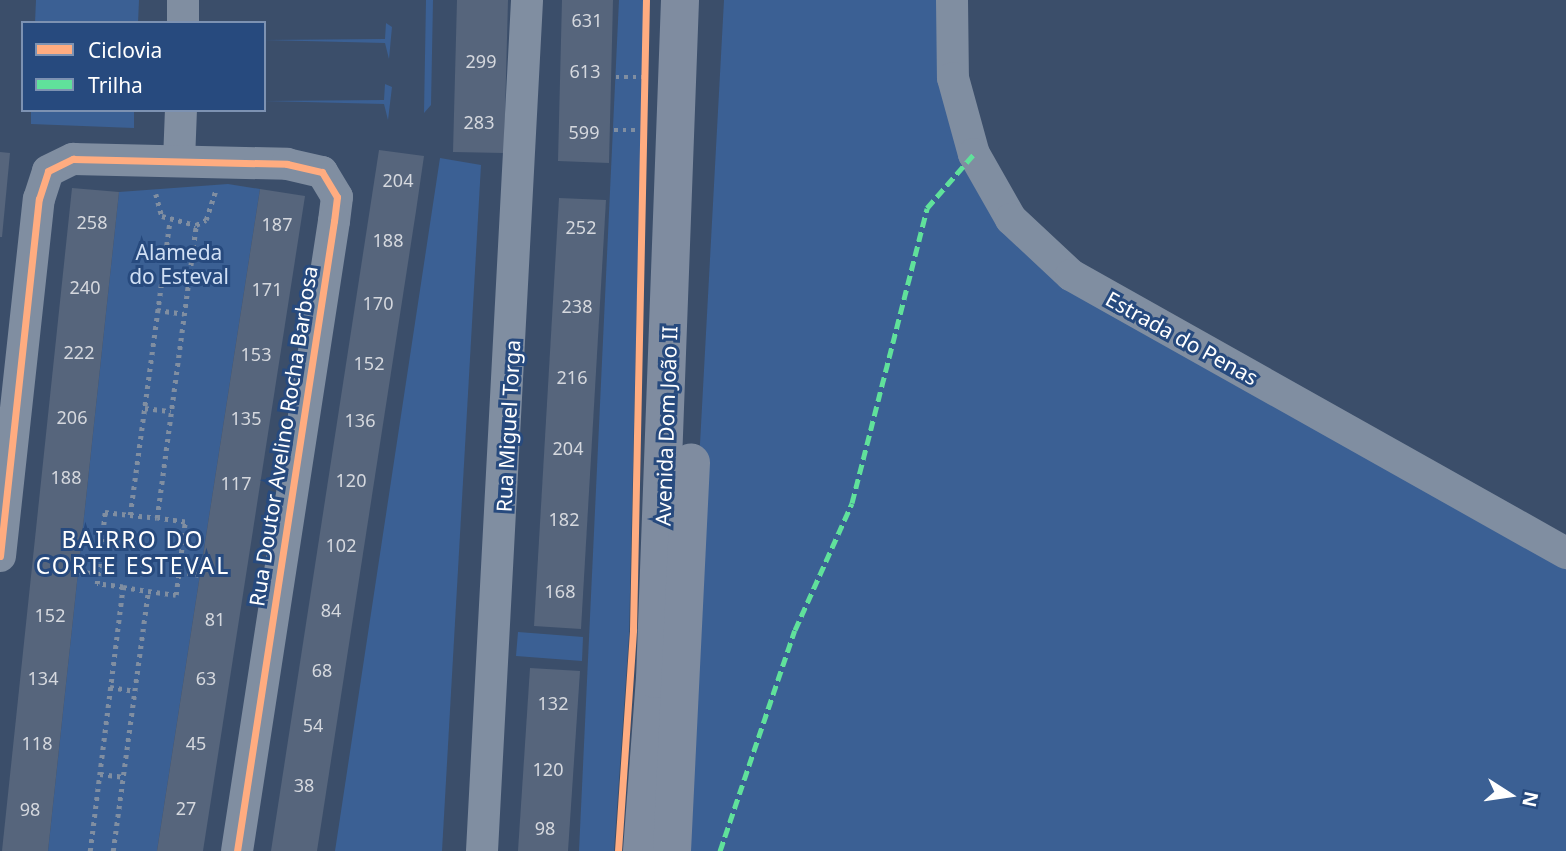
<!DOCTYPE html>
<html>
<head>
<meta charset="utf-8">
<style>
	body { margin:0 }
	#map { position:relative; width:1566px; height:851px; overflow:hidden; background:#3b4e6a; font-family:"Noto Sans",sans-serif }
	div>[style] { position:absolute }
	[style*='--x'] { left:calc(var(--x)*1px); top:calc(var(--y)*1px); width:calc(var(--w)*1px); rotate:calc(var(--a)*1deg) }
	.green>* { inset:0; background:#3b6094 }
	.building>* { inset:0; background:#56657c }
	.path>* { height:4.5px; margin-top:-2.25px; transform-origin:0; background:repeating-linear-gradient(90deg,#808ea1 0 3.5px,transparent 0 8.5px) }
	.minor>* { height:32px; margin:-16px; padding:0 16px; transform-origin:16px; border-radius:16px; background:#808ea1 }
	.major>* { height:38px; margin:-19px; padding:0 19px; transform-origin:19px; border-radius:19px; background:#7f8ca0 }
	.quiet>* { height:5px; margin-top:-2.5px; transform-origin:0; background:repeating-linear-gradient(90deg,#60e19b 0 10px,transparent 0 15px) }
	.cycleway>* { height:7px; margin:-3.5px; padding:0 3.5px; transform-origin:3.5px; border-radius:3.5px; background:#ffac80 }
	span { translate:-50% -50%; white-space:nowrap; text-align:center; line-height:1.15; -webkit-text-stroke:6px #274a7e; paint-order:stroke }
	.number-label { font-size:18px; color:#d5d8de }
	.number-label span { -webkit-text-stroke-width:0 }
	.park-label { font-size:21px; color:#d0dff4 }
	.street-label { font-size:21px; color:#fff }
	.neighbourhood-label { font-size:23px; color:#fff; letter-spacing:2px }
	.legend { position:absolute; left:21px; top:21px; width:245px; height:91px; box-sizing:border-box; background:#274a7e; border:2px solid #7d92b2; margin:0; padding:9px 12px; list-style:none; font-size:21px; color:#fff }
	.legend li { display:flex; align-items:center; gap:14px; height:35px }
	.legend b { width:35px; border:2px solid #7d92b2 }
	.north { position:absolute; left:1475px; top:760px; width:70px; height:70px; -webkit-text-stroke:5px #274a7e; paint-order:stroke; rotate:102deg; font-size:19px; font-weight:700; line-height:28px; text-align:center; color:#fff }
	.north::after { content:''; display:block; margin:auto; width:24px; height:32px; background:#fff; clip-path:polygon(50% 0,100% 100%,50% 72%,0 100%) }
</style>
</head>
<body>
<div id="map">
	<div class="green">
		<div style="clip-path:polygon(36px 0,139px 0,138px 23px,35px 23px)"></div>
		<div style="clip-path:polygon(426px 0,433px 0,431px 105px,424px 113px)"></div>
		<div style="clip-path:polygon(619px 0,644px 0,629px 635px,614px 851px,579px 851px)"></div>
		<div style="clip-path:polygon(724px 0,956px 0,974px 154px,1071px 275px,1566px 553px,1566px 851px,678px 851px)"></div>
		<div style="clip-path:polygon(386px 23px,392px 27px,389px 59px,385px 43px,264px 40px,385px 39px)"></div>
		<div style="clip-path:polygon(385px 84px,392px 87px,388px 120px,384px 104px,264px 101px,384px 100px)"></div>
		<div style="clip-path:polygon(31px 110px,134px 110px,134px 128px,31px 124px)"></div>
		<div style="clip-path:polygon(440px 158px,481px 165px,442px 851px,335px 851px)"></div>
		<div style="clip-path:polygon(228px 184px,260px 189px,157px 851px,48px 851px,119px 192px)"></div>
		<div style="clip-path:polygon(518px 632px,583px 637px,582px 661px,516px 656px)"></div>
	</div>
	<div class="building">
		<div style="clip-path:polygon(457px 0,508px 0,504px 153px,453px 152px)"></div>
		<div style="clip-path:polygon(562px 0,613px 0,609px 163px,558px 161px)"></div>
		<div style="clip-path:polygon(379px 150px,424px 156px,416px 211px,317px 851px,271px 851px)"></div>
		<div style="clip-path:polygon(0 152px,10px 153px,2px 237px,0 237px)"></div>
		<div style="clip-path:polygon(72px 188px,119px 192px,48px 851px,2px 851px)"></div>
		<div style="clip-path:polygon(260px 189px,305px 196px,203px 851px,157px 851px)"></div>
		<div style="clip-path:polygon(559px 198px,606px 200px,581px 629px,534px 626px)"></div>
		<div style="clip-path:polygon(530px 668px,580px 671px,568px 851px,518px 851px)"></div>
	</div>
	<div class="path">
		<div style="--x:616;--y:77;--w:26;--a:0"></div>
		<div style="--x:614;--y:130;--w:26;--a:0"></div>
		<div style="--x:156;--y:194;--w:23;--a:75"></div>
		<div style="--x:162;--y:216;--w:35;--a:15"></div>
		<div style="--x:196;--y:225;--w:11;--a:-27"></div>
		<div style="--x:206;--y:220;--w:33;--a:-72"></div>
		<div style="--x:157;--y:310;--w:27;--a:8"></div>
		<div style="--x:145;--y:408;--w:26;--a:7"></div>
		<div style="--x:130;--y:515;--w:27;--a:6"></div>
		<div style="--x:78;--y:571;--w:20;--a:9"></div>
		<div style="--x:179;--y:571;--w:20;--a:11"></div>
		<div style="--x:123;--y:587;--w:25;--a:9"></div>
		<div style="--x:110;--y:687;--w:24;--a:9"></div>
		<div style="--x:100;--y:774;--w:23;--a:7"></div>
		<div style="--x:90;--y:851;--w:266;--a:-82.9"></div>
		<div style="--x:123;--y:587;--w:26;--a:-173"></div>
		<div style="--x:97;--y:584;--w:72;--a:-83.7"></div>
		<div style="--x:105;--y:512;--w:25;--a:7"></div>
		<div style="--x:130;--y:515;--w:297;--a:-82.3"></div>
		<div style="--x:113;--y:851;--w:262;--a:-82.3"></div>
		<div style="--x:148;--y:591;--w:28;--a:8"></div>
		<div style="--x:176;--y:595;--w:74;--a:-83"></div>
		<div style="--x:185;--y:522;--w:28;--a:-172"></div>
		<div style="--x:157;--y:518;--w:296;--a:-82.4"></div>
	</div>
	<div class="minor">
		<div style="--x:952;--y:0;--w:78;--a:89.3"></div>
		<div style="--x:953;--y:78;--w:79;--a:74.6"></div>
		<div style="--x:974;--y:154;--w:75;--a:60.4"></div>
		<div style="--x:1011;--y:219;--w:82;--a:43"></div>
		<div style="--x:1071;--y:275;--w:568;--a:29.32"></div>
		<div style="--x:183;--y:23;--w:23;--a:-90"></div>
		<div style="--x:179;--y:161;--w:51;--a:-87.8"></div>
		<div style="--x:0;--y:556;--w:359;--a:-83.8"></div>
		<div style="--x:39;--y:199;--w:29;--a:-72"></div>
		<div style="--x:48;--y:171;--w:28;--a:-26"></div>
		<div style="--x:73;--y:159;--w:214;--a:1.3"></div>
		<div style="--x:287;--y:164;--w:36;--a:13"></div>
		<div style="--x:322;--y:172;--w:29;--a:59"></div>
		<div style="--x:337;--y:197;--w:24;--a:97"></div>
		<div style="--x:334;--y:221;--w:637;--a:98.75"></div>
		<div style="--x:482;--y:851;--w:852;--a:-86.97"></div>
	</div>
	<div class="major">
		<div style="--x:642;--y:851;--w:172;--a:-85.7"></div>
		<div style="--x:655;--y:679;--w:679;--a:-87.89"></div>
		<div style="--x:672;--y:851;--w:389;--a:-87.2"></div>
	</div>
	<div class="quiet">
		<div style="--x:720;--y:851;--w:233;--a:-71.3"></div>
		<div style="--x:795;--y:630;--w:139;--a:-65.8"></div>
		<div style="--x:852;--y:503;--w:304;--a:-75.7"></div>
		<div style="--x:927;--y:208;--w:72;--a:-49"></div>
	</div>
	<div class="cycleway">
		<div style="--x:0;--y:556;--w:359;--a:-83.8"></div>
		<div style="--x:39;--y:199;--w:29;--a:-72"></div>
		<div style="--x:48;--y:171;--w:28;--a:-26"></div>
		<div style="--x:73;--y:159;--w:214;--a:1.3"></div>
		<div style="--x:287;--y:164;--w:36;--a:13"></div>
		<div style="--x:322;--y:172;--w:29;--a:59"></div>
		<div style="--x:337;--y:197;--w:24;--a:97"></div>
		<div style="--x:334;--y:221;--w:637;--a:98.75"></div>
		<div style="--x:618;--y:851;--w:222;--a:-86.1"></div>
		<div style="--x:633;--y:630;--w:630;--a:-88.82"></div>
	</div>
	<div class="number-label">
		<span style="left:587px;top:20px">631</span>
		<span style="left:481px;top:61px">299</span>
		<span style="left:585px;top:71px">613</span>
		<span style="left:479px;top:122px">283</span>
		<span style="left:584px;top:132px">599</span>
		<span style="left:398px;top:180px">204</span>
		<span style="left:92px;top:222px">258</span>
		<span style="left:277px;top:224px">187</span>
		<span style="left:581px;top:227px">252</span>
		<span style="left:388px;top:240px">188</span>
		<span style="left:85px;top:287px">240</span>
		<span style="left:267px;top:289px">171</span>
		<span style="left:378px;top:303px">170</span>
		<span style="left:577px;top:306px">238</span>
		<span style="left:79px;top:352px">222</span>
		<span style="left:256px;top:354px">153</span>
		<span style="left:369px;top:363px">152</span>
		<span style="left:572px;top:377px">216</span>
		<span style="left:72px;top:417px">206</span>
		<span style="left:246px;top:418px">135</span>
		<span style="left:360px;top:420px">136</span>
		<span style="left:568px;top:448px">204</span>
		<span style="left:66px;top:477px">188</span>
		<span style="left:351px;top:480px">120</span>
		<span style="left:236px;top:483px">117</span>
		<span style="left:564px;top:519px">182</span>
		<span style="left:341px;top:545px">102</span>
		<span style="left:560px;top:591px">168</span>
		<span style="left:331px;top:610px">84</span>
		<span style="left:50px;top:615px">152</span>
		<span style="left:215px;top:619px">81</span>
		<span style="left:322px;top:670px">68</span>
		<span style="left:43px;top:678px">134</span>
		<span style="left:206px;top:678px">63</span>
		<span style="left:553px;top:703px">132</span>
		<span style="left:313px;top:725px">54</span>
		<span style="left:37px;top:743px">118</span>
		<span style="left:196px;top:743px">45</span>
		<span style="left:548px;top:769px">120</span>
		<span style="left:304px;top:785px">38</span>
		<span style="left:186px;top:808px">27</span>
		<span style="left:30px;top:809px">98</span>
		<span style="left:545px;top:828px">98</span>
	</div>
	<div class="park-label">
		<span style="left:179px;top:264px">Alameda<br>do Esteval</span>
	</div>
	<div class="street-label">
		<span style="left:1182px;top:338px;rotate:29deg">Estrada do Penas</span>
		<span style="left:508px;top:426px;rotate:-87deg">Rua Miguel Torga</span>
		<span style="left:666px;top:426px;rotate:-88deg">Avenida Dom João II</span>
		<span style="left:283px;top:436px;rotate:-81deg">Rua Doutor Avelino Rocha Barbosa</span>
	</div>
	<div class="neighbourhood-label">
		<span style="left:133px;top:552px">BAIRRO DO<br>CORTE ESTEVAL</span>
	</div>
	<ul class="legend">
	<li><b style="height:9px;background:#ffac80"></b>Ciclovia</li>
	<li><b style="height:9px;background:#60e19b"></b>Trilha</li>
	</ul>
	<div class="north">N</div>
</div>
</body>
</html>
